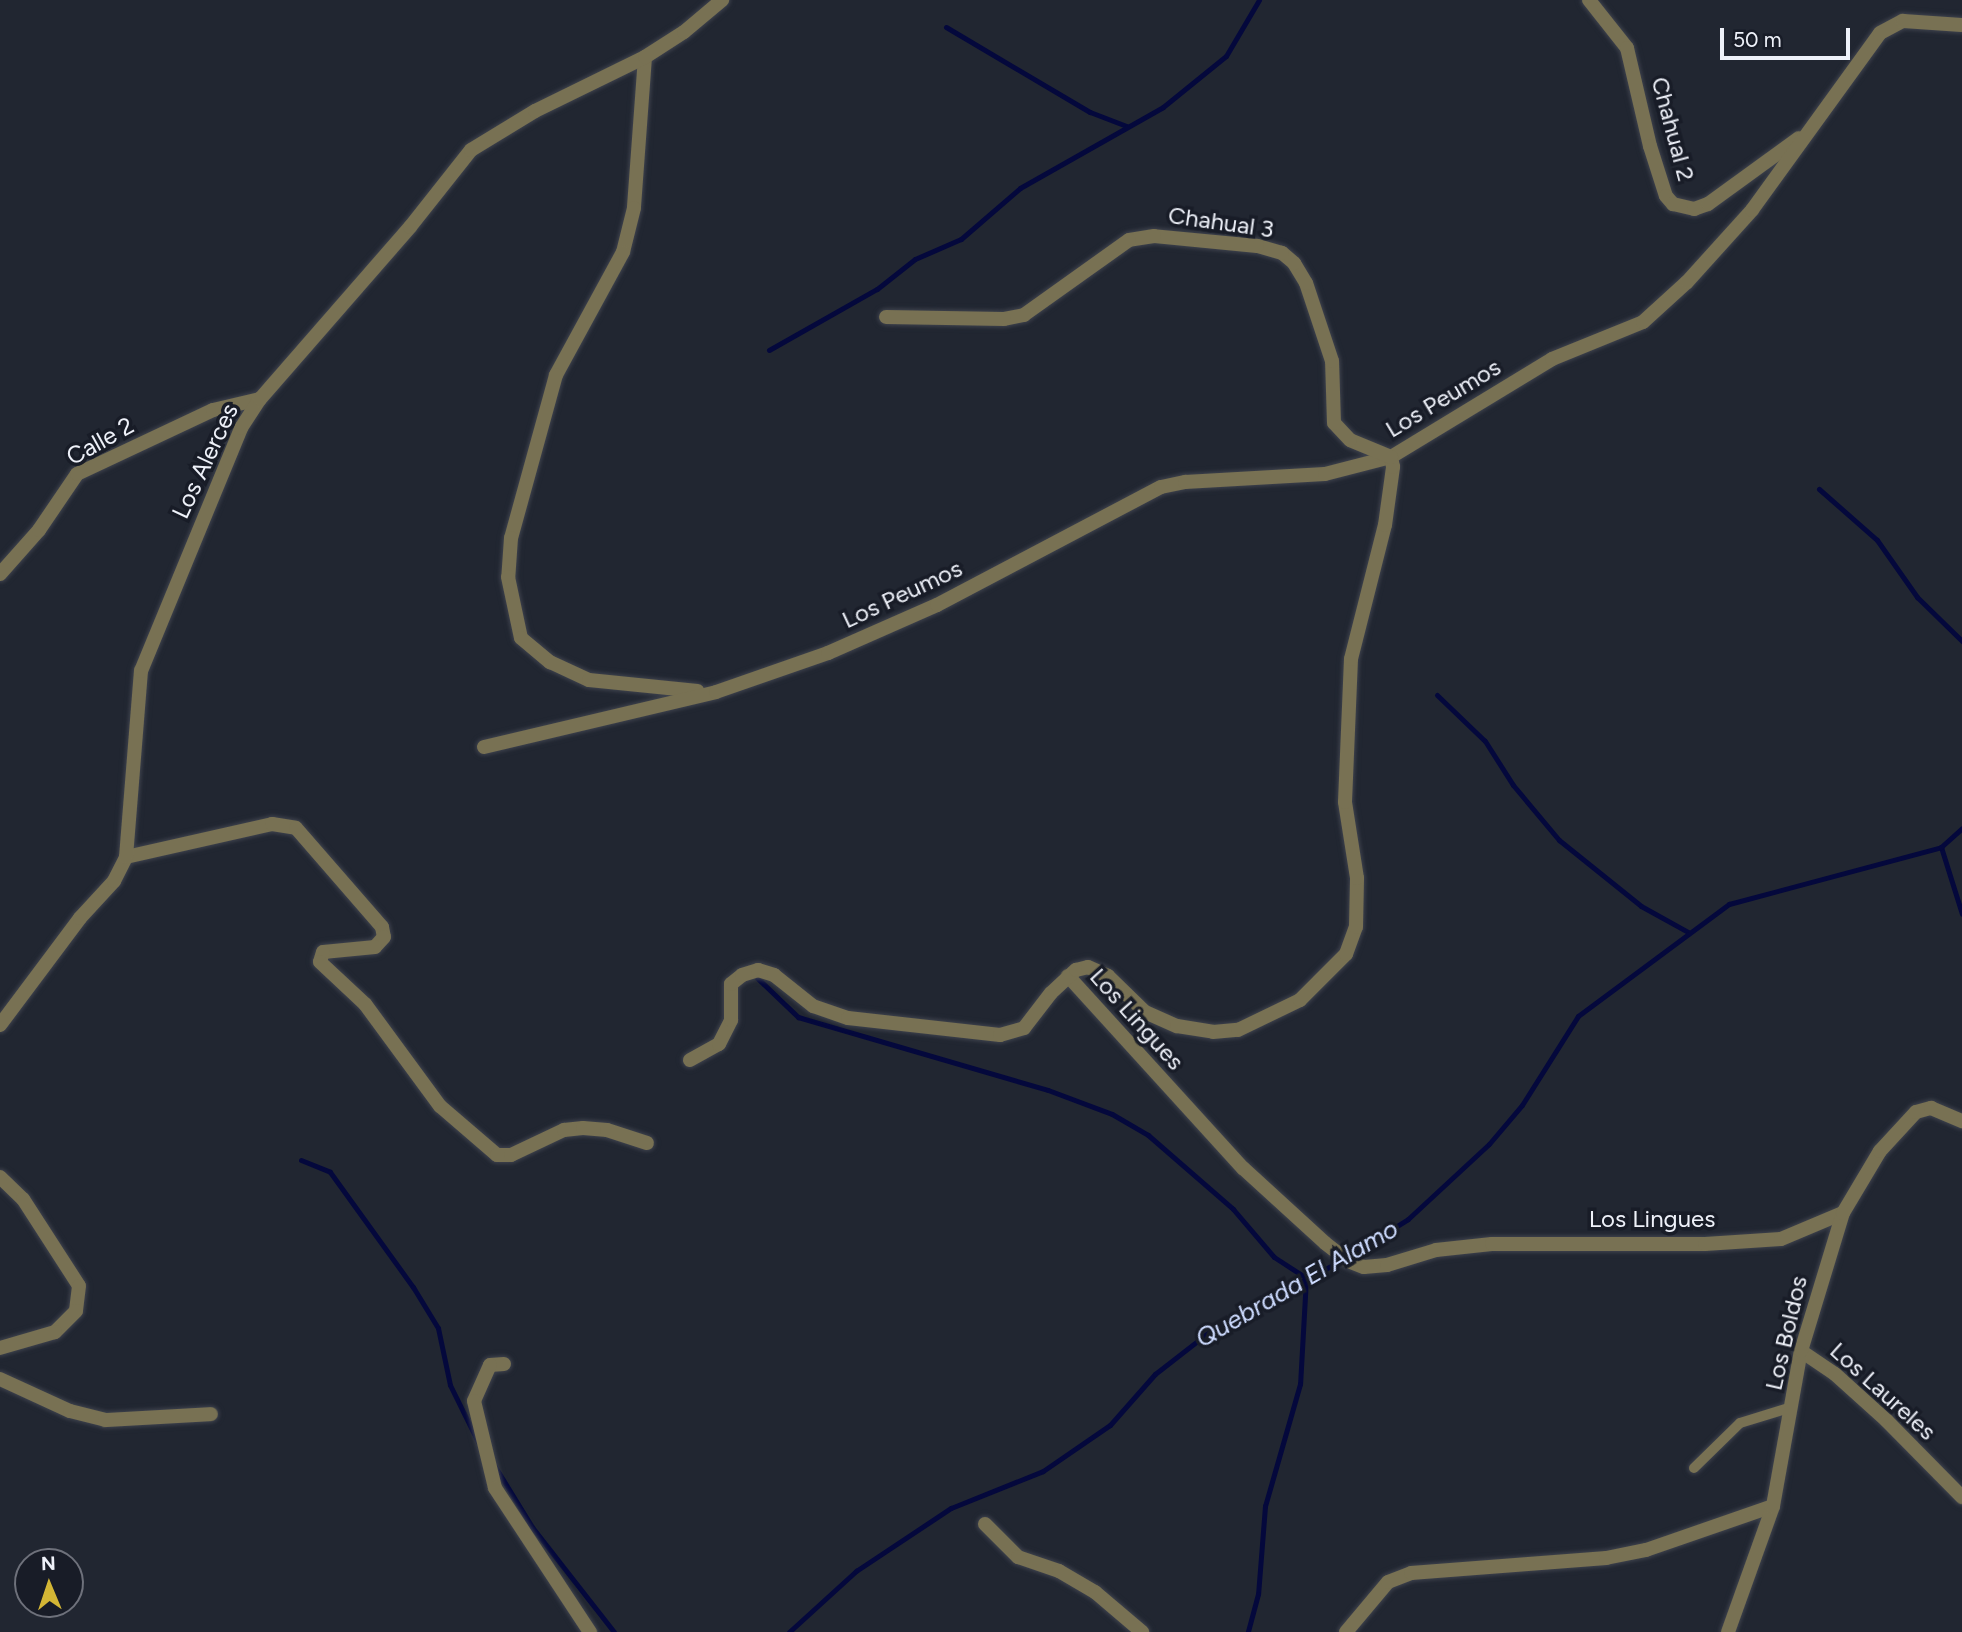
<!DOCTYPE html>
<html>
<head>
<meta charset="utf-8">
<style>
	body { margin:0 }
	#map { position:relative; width:1962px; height:1632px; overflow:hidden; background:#212631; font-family:Figtree,sans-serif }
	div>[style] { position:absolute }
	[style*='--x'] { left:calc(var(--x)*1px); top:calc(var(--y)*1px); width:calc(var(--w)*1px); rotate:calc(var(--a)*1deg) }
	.stream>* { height:5px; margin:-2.5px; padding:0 2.5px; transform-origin:2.5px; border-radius:2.5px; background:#04083c }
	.roads { filter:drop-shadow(0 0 2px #3e424d) drop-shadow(0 0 2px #3e424d) }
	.service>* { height:10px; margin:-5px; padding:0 5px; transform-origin:5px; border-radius:5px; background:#787153 }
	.minor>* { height:14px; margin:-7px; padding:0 7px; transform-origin:7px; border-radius:7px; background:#787153 }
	span { translate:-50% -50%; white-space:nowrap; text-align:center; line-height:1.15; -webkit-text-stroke:7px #181c27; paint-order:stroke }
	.street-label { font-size:24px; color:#eef1f9 }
	.water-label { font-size:26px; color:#cddbff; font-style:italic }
	.north { position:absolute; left:14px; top:1548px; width:70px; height:70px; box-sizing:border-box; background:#181c27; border:2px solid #6e717b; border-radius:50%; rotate:358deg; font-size:19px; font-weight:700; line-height:28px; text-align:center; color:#eef1f9 }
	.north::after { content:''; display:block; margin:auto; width:24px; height:32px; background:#d3b635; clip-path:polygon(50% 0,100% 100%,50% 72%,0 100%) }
	.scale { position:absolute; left:1720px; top:28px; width:130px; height:32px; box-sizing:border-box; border:4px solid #eef1f9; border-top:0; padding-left:9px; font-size:21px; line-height:24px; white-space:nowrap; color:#eef1f9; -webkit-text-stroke:5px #181c27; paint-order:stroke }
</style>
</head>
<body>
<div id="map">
	<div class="stream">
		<div style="--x:946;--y:27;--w:167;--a:30.6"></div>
		<div style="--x:1090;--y:112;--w:39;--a:21"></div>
		<div style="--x:769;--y:350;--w:124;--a:-29.5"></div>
		<div style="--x:877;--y:289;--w:48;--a:-38.3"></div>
		<div style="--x:915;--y:259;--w:50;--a:-23.5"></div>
		<div style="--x:961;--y:239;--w:78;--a:-40.8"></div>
		<div style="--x:1020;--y:188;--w:164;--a:-29.5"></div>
		<div style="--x:1163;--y:107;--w:81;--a:-39"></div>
		<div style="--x:1226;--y:56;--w:65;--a:-59.5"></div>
		<div style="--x:1819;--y:489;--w:77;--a:41.3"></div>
		<div style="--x:1877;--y:540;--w:70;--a:54.9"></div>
		<div style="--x:1917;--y:597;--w:63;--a:44.4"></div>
		<div style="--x:1437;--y:695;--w:66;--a:43.8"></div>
		<div style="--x:1485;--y:741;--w:52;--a:57.5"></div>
		<div style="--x:1513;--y:785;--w:72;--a:50.1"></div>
		<div style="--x:1559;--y:840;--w:105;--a:38.8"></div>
		<div style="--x:1641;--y:906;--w:54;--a:29"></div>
		<div style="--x:1941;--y:847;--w:70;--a:72.6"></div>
		<div style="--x:752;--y:973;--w:64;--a:43.7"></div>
		<div style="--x:798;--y:1017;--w:260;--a:16.3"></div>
		<div style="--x:1048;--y:1090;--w:68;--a:20.6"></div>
		<div style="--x:1112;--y:1114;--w:42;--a:30.3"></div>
		<div style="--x:1148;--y:1135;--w:113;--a:41"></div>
		<div style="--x:1233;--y:1209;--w:63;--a:49.5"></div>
		<div style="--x:1274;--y:1257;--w:38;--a:33"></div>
		<div style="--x:1306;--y:1278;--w:106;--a:93.2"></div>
		<div style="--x:1300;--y:1384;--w:127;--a:106"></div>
		<div style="--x:1265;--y:1506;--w:88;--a:94.5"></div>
		<div style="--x:1258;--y:1594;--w:39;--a:105"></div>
		<div style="--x:301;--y:1160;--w:31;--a:22"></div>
		<div style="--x:330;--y:1172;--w:142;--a:54.2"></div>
		<div style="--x:413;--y:1287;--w:48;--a:58.6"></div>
		<div style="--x:438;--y:1328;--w:58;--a:78.1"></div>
		<div style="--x:450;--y:1385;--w:64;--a:63.8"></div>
		<div style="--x:494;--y:1465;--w:73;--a:58.5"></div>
		<div style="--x:532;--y:1527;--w:133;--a:52"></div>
		<div style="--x:789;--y:1632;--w:91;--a:-42.3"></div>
		<div style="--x:856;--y:1571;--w:114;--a:-33.6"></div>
		<div style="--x:951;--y:1508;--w:99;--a:-21.9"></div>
		<div style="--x:1043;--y:1471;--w:81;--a:-34.5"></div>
		<div style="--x:1110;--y:1425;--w:68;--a:-48.6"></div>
		<div style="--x:1155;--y:1374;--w:80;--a:-37.9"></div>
		<div style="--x:1218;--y:1325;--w:142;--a:-27.6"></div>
		<div style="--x:1344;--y:1259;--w:75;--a:-32"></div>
		<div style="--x:1408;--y:1219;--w:110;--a:-42.8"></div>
		<div style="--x:1489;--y:1144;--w:51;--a:-49.8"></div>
		<div style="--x:1522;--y:1105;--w:105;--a:-57.8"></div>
		<div style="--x:1578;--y:1016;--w:188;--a:-36.6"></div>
		<div style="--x:1729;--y:904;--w:220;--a:-15"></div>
		<div style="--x:1941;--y:847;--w:28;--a:-42"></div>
	</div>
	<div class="roads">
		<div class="service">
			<div style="--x:1694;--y:1468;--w:64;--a:-44.4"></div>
			<div style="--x:1740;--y:1423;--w:54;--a:-17.1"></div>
		</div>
		<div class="minor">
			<div style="--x:1589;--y:0;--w:61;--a:51.6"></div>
			<div style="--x:1627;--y:48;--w:101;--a:76.8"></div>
			<div style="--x:1650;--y:146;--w:52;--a:72.3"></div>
			<div style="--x:1666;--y:196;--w:11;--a:49"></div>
			<div style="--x:1673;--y:204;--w:22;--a:13"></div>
			<div style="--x:1694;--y:209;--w:15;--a:-20"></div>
			<div style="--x:1708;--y:204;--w:112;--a:-36"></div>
			<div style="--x:645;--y:57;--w:151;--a:94.2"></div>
			<div style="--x:634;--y:208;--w:45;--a:104"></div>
			<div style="--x:623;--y:252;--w:140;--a:118.6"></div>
			<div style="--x:556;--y:375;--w:169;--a:105.4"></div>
			<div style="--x:511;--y:538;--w:39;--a:94"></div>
			<div style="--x:508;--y:577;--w:62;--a:78"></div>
			<div style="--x:521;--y:638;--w:38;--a:40"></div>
			<div style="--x:550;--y:662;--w:43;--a:24.8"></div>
			<div style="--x:589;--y:680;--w:109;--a:5.8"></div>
			<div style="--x:0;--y:574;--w:59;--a:-48.4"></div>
			<div style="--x:39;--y:530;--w:68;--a:-55.8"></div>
			<div style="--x:77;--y:474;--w:150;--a:-25.2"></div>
			<div style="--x:213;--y:410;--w:48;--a:-13.2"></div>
			<div style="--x:484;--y:747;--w:238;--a:-13.3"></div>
			<div style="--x:716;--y:692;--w:119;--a:-19.2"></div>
			<div style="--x:828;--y:653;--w:119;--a:-23.8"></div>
			<div style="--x:937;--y:605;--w:253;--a:-27.8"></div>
			<div style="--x:1161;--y:487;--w:25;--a:-12"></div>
			<div style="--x:1185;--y:482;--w:140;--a:-3.3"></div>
			<div style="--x:1325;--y:474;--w:68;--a:-14.4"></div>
			<div style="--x:1391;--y:457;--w:188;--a:-31.3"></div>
			<div style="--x:1552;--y:359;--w:98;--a:-22.1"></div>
			<div style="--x:1643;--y:322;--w:59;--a:-42.3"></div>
			<div style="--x:1687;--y:282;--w:97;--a:-47.9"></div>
			<div style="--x:1752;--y:210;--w:218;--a:-54.1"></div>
			<div style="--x:1880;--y:33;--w:26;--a:-28"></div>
			<div style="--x:1903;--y:21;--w:59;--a:3.9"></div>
			<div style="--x:126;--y:857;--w:150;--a:-12.7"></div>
			<div style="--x:272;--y:824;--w:24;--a:9"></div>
			<div style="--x:296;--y:828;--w:131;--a:49"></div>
			<div style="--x:382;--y:927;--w:10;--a:79"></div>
			<div style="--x:384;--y:937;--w:13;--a:132"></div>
			<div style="--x:375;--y:947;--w:52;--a:174.5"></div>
			<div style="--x:323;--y:952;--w:10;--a:107"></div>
			<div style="--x:320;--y:962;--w:62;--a:43"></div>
			<div style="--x:365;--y:1004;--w:127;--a:53.7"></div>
			<div style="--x:440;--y:1106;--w:75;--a:40.7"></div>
			<div style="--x:497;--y:1155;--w:14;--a:0"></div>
			<div style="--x:511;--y:1155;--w:59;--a:-25.3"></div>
			<div style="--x:564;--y:1130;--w:19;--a:-6"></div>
			<div style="--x:583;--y:1128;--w:24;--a:5"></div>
			<div style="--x:607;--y:1130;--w:42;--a:18"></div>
			<div style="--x:1068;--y:976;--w:260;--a:47.7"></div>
			<div style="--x:1243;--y:1168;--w:111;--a:42.4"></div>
			<div style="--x:1325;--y:1243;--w:29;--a:38"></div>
			<div style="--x:1348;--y:1261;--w:17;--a:21"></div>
			<div style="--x:1364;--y:1267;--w:23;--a:-5"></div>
			<div style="--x:1387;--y:1265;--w:51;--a:-17"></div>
			<div style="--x:1436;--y:1250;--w:56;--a:-6.1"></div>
			<div style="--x:1492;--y:1244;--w:213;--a:0"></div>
			<div style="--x:1705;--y:1244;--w:76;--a:-3.8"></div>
			<div style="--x:1781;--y:1239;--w:67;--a:-22.8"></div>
			<div style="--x:0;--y:1025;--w:134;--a:-53.2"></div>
			<div style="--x:80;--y:918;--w:50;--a:-47.4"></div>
			<div style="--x:114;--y:881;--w:27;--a:-63"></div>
			<div style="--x:126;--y:857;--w:187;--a:-85.4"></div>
			<div style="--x:141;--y:671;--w:263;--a:-67.6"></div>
			<div style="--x:241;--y:428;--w:35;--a:-57"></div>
			<div style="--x:260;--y:399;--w:228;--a:-48.9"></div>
			<div style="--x:410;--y:227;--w:98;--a:-51.6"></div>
			<div style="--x:471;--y:150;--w:75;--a:-31.4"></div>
			<div style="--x:535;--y:111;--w:123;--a:-26.1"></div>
			<div style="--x:645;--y:57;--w:46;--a:-32.7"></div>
			<div style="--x:684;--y:32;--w:50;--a:-40.1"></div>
			<div style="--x:690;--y:1060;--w:33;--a:-29"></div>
			<div style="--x:719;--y:1044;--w:27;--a:-63"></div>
			<div style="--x:731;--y:1020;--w:36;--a:-90"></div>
			<div style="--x:731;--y:984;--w:14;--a:-39"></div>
			<div style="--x:742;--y:975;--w:17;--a:-17"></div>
			<div style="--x:758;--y:970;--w:17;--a:17"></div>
			<div style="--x:774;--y:975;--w:50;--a:38.5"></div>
			<div style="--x:813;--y:1006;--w:37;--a:19"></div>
			<div style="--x:848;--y:1018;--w:153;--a:6.4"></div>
			<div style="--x:1000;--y:1035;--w:25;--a:-16"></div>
			<div style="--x:1024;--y:1028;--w:44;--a:-52.4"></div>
			<div style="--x:1051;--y:993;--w:34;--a:-43"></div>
			<div style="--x:1076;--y:970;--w:12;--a:-14"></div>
			<div style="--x:1088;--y:967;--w:22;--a:24"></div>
			<div style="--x:1108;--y:976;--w:52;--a:44.2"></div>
			<div style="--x:1145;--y:1012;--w:35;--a:24"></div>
			<div style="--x:1177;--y:1026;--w:36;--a:9"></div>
			<div style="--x:1213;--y:1032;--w:25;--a:-5"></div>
			<div style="--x:1238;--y:1030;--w:69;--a:-25.8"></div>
			<div style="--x:1300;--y:1000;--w:65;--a:-45"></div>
			<div style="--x:1346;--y:954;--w:29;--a:-70"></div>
			<div style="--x:1356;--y:927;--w:49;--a:-88.8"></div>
			<div style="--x:1357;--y:878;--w:77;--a:-99"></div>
			<div style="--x:1345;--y:802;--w:143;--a:-87.6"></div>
			<div style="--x:1351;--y:659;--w:138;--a:-75.8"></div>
			<div style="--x:1385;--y:525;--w:59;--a:-82.1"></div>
			<div style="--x:1393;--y:467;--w:10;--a:-101"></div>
			<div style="--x:1391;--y:457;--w:44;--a:-157.5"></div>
			<div style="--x:1350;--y:440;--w:23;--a:-133"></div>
			<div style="--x:1334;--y:423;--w:62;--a:-91.8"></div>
			<div style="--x:1332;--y:361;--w:82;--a:-108.4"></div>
			<div style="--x:1306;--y:283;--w:23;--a:-121"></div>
			<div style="--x:1294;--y:263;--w:16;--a:-140"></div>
			<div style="--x:1282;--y:253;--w:26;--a:-164"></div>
			<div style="--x:1257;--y:246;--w:103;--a:-174.5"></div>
			<div style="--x:1154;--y:236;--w:25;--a:171"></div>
			<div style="--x:1129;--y:240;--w:129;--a:144.5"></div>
			<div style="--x:1024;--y:315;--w:20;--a:169"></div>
			<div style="--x:1004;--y:319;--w:118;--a:-179"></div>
			<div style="--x:0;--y:1177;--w:32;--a:44"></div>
			<div style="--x:23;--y:1199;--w:103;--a:57.2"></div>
			<div style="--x:79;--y:1286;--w:25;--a:97"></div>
			<div style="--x:76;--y:1311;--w:30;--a:135"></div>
			<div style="--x:55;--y:1332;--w:57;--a:163.8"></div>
			<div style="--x:1801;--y:1351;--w:41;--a:34.1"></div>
			<div style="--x:1835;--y:1374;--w:70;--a:42.1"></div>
			<div style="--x:1887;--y:1421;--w:107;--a:45.4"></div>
			<div style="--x:504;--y:1364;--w:14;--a:176"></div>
			<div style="--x:490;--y:1365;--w:39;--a:114"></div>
			<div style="--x:474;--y:1401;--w:89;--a:76.4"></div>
			<div style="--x:495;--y:1488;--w:173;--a:56.6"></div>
			<div style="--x:0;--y:1379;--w:77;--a:24.6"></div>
			<div style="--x:70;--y:1411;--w:36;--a:14"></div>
			<div style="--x:105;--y:1420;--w:106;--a:-3.2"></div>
			<div style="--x:985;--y:1524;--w:47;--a:45"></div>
			<div style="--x:1018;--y:1557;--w:43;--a:18.9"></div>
			<div style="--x:1059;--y:1571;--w:42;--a:30.3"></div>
			<div style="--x:1095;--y:1592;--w:62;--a:40.4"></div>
			<div style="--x:1346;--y:1632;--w:65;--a:-50"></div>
			<div style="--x:1388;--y:1582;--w:25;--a:-21"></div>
			<div style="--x:1411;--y:1573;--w:196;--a:-4.4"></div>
			<div style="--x:1606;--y:1558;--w:41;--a:-11.3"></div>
			<div style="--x:1646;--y:1550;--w:134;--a:-19.1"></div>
			<div style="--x:1728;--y:1632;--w:134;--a:-70.3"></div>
			<div style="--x:1773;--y:1506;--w:158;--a:-79.8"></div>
			<div style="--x:1801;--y:1351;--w:144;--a:-73.1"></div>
			<div style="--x:1843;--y:1213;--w:72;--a:-59.2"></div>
			<div style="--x:1880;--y:1151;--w:53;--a:-47.3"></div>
			<div style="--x:1916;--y:1112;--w:16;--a:-15"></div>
			<div style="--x:1931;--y:1108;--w:34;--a:23"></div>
		</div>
	</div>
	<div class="street-label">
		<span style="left:1673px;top:129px;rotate:75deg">Chahual 2</span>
		<span style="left:1221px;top:222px;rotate:8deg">Chahual 3</span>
		<span style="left:1443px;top:398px;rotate:-31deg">Los Peumos</span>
		<span style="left:100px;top:441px;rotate:-29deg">Calle 2</span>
		<span style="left:205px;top:461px;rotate:-65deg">Los Alerces</span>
		<span style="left:902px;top:594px;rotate:-25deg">Los Peumos</span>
		<span style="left:1137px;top:1019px;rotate:48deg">Los Lingues</span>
		<span style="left:1652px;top:1219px">Los Lingues</span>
		<span style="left:1786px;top:1333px;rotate:-77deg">Los Boldos</span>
		<span style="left:1883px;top:1391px;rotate:42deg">Los Laureles</span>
	</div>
	<div class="water-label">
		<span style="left:1297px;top:1284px;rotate:-30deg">Quebrada El Alamo</span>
	</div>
	<div class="north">N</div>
	<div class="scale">50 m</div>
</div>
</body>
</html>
